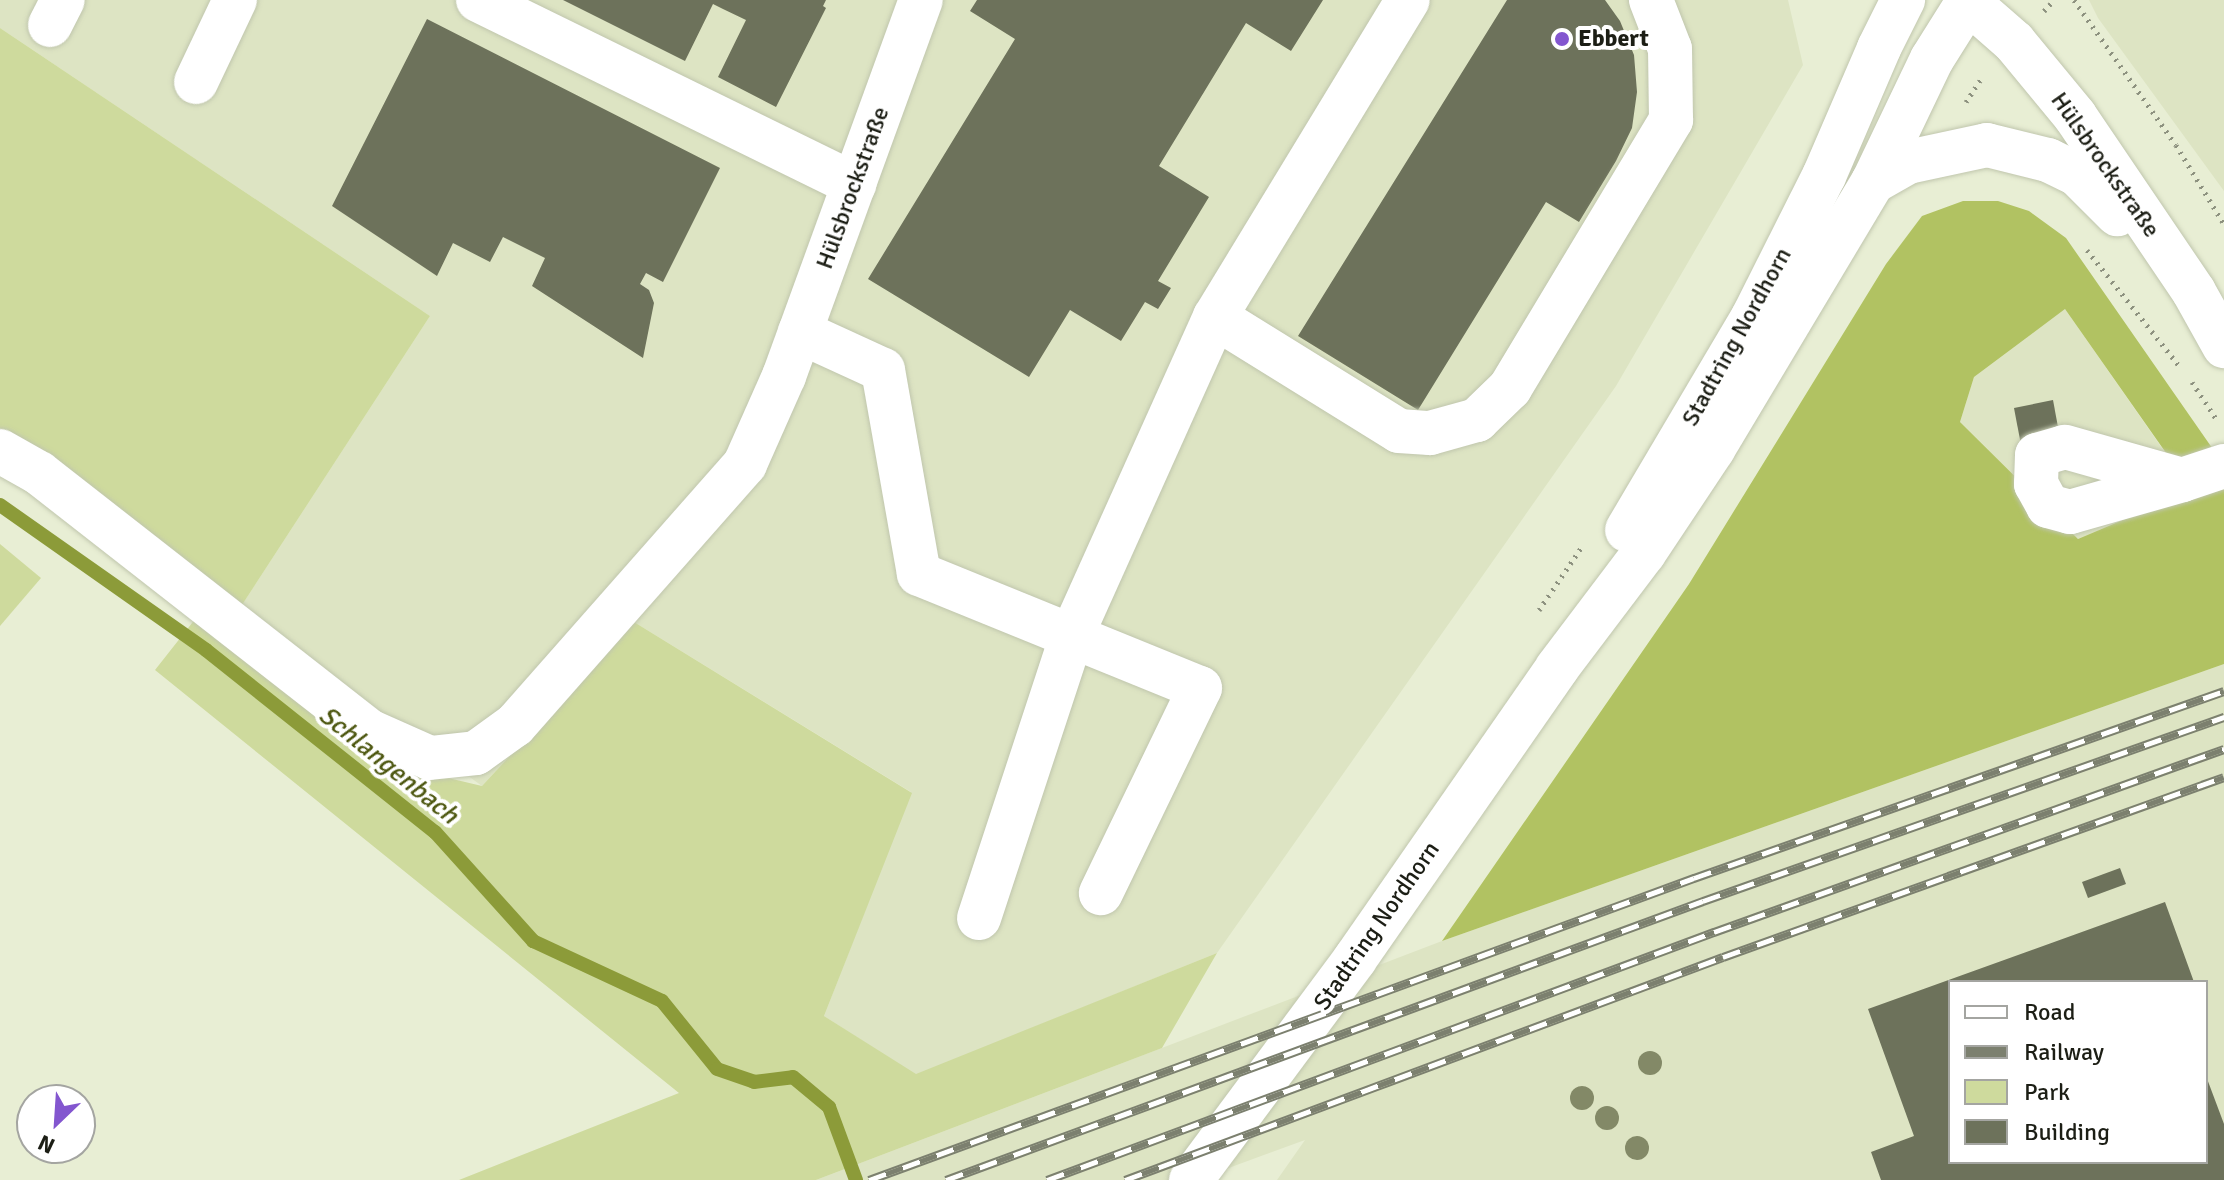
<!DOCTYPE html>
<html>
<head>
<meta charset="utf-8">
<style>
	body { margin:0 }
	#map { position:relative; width:2224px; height:1180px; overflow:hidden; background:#e8eed4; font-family:Signika,sans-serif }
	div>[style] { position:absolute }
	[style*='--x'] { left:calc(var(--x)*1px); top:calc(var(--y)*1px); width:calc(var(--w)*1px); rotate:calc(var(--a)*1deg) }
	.built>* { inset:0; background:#dde4c3 }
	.green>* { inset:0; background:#ceda9d }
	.forest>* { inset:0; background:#b1c262 }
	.stream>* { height:14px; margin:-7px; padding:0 7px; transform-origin:7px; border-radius:7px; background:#8c9b39 }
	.building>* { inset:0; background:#6d725b }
	.path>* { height:5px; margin-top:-2.5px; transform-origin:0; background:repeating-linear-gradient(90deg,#8d917f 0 2px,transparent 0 8px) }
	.roads { filter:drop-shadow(0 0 2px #c0c6ad) drop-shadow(0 0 2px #c0c6ad) }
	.minor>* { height:44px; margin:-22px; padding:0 22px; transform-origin:22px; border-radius:22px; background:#fff }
	.major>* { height:44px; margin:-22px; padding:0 22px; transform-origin:22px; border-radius:22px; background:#fff }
	.rail>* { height:9px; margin-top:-4.5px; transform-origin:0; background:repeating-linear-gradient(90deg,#fff 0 18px,#7c806f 0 36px); box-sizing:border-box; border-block:2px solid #7c806f }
	.trees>* { width:24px; height:24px; margin:-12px; border-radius:50%; background:#838967 }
	.dots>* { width:22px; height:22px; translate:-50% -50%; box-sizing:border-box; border:4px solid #fff; border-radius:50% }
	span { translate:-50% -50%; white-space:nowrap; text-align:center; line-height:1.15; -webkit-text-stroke:8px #fff; paint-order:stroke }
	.poi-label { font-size:24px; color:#1c1e15; font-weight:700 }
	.left { translate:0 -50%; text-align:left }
	.street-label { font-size:24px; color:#1c1e15 }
	.water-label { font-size:26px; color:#4d5710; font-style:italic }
	.legend { position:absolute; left:1948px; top:980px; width:260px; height:184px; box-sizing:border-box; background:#fff; border:2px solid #a4a5a1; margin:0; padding:10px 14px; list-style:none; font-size:24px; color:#1c1e15 }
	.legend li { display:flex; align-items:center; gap:16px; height:40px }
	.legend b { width:40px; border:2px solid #a4a5a1 }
	.north { position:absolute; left:16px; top:1084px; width:80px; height:80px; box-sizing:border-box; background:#fff; border:2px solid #a4a5a1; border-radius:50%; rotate:205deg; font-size:22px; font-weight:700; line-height:32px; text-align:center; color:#1c1e15 }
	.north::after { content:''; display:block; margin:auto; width:28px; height:36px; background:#8356cf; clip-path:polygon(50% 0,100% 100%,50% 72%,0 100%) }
</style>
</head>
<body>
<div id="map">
	<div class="built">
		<div style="clip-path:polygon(0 0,1788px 0,1803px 65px,1616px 386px,1217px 953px,916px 1075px,824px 1016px,911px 792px,634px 622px,482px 786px,240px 608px,430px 316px,0 28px)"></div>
		<div style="clip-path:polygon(2089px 0,2224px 0,2224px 191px,2098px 18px)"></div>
		<div style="clip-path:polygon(2065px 309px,2192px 491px,2078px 539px,1960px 422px,1974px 377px)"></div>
		<div style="clip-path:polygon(evenodd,2224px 664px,2224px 1180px,1277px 1180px,1305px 1140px,1196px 1180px,816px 1180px,1442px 941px,2224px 664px,1950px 982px,2206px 982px,2206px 1162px,1950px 1162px,1950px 982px)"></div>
	</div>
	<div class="green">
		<div style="clip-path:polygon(0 28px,430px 316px,240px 608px,0 428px)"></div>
		<div style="clip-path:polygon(0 544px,41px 578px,0 626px)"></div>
		<div style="clip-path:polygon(196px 618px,427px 773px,482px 786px,634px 622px,912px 793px,824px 1016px,916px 1074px,1217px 953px,1162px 1048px,816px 1180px,459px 1180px,679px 1093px,155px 670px)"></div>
	</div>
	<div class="forest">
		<div style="clip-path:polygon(1963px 201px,1998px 201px,2029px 211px,2066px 238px,2217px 455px,2178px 470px,2065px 309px,1974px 377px,1960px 422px,2078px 539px,2224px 477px,2224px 664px,1442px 941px,1689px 584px,1886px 264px,1922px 216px)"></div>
	</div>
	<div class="stream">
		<div style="--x:0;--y:505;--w:252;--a:35.1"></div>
		<div style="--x:206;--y:650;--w:293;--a:38.5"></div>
		<div style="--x:435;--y:832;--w:147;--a:48"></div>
		<div style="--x:533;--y:941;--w:142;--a:24.9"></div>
		<div style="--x:662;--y:1001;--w:87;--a:51"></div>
		<div style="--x:717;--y:1069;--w:39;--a:19"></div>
		<div style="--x:754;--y:1082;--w:39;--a:-7"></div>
		<div style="--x:793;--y:1077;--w:47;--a:39.8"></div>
		<div style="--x:829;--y:1107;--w:78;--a:69.7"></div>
	</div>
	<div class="building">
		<div style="clip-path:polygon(563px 0,826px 0,823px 6px,826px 8px,776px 107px,718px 77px,746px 20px,723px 9px,713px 4px,685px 61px)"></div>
		<div style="clip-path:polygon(977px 0,1323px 0,1291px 51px,1246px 23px,1159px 166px,1209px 197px,1158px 281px,1171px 288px,1158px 309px,1145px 302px,1121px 341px,1070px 310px,1029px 377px,868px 279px,1015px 39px,970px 11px)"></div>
		<div style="clip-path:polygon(1507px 0,1605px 0,1620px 21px,1634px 55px,1637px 92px,1632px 128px,1616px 161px,1579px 222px,1546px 202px,1418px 410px,1298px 336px)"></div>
		<div style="clip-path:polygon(427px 19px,720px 168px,663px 282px,646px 273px,640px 284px,649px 290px,654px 303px,643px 358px,532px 286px,545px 258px,503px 237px,490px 262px,453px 243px,437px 276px,332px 206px)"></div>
		<div style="clip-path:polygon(2053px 400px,2060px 438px,2021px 445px,2014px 408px)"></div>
		<div style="clip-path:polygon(2120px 868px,2126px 884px,2088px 898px,2082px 882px)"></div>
		<div style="clip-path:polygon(2165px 902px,2194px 982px,1950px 982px,1950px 1162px,2206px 1162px,2206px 1076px,2224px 1124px,2224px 1180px,1881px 1180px,1871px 1152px,1914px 1136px,1868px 1009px)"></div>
	</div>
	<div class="path">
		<div style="--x:2074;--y:0;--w:177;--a:54.9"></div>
		<div style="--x:2176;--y:145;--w:92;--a:58.7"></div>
		<div style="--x:2044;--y:11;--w:15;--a:-48"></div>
		<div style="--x:1966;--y:102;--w:30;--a:-57"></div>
		<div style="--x:2087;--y:250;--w:151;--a:51.5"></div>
		<div style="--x:2192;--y:382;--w:45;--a:56.7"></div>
		<div style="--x:1539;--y:610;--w:78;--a:-55.9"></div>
	</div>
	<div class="roads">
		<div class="minor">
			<div style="--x:478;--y:0;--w:419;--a:26.1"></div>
			<div style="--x:1966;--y:0;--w:64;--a:41.2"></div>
			<div style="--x:2014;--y:42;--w:96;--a:50.5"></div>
			<div style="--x:2075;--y:116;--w:212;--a:55.9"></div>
			<div style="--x:2194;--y:292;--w:62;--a:60.9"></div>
			<div style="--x:50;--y:25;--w:28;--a:-63"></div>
			<div style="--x:196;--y:82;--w:91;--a:-64.6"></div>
			<div style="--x:1873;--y:182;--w:40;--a:-29.7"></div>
			<div style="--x:1908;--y:162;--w:81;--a:-12.1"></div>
			<div style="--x:1987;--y:145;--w:63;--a:13.8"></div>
			<div style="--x:2048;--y:160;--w:32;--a:26"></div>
			<div style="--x:2077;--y:174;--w:57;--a:45"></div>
			<div style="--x:1215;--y:317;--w:216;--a:31.8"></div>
			<div style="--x:1399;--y:431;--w:31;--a:4"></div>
			<div style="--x:1430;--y:433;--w:49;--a:-15.5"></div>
			<div style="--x:1477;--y:420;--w:46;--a:-44.1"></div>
			<div style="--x:1510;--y:388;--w:313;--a:-59"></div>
			<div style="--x:1671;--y:120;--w:71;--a:-90.8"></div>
			<div style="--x:1670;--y:49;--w:53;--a:-111.2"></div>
			<div style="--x:800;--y:332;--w:91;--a:24.6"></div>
			<div style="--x:883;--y:370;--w:207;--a:80"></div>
			<div style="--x:919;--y:574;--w:303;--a:22.1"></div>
			<div style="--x:1200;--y:688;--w:228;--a:115.8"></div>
			<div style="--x:0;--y:451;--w:45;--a:29.4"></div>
			<div style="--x:39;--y:473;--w:421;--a:38"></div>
			<div style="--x:371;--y:732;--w:64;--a:23.8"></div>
			<div style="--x:430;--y:758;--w:46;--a:-6.2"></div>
			<div style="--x:476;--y:753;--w:48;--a:-35.7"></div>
			<div style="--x:515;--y:725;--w:348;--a:-48.6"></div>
			<div style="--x:745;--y:464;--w:96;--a:-66.1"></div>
			<div style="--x:784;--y:376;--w:400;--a:-70"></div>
			<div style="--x:2182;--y:480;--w:122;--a:-164.2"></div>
			<div style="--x:2065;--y:447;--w:29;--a:164"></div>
			<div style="--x:2037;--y:455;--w:29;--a:92"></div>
			<div style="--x:2036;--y:484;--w:25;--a:61"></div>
			<div style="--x:2048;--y:506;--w:23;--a:15"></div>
			<div style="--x:2070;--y:512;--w:116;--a:-15.9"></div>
			<div style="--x:2182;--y:480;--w:44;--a:-18.4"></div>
			<div style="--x:979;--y:918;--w:298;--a:-71.8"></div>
			<div style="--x:1072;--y:635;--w:349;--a:-65.8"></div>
			<div style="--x:1215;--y:317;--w:371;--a:-58.7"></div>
		</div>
		<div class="major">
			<div style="--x:1627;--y:530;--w:247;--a:-59.4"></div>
			<div style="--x:1753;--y:317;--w:158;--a:-63.3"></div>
			<div style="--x:1824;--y:176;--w:139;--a:-66.7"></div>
			<div style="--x:1879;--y:48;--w:54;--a:-63.4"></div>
			<div style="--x:1191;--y:1180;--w:275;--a:-53.4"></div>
			<div style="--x:1355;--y:959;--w:354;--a:-55.2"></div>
			<div style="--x:1557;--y:668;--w:144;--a:-52.9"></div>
			<div style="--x:1644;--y:553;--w:125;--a:-56.4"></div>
			<div style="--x:1713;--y:449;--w:311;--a:-59.1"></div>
			<div style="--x:1873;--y:182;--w:136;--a:-64.4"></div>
			<div style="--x:1932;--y:59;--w:70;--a:-57.9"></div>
		</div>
	</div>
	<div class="rail">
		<div style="--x:869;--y:1180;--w:879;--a:-20.11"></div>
		<div style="--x:1694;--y:878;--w:562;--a:-19.43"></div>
		<div style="--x:946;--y:1180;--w:807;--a:-20.23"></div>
		<div style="--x:1703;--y:901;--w:553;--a:-19.45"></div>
		<div style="--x:1047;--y:1180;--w:712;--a:-20.4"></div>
		<div style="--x:1714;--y:932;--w:542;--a:-19.74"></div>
		<div style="--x:1125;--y:1180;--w:638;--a:-20.45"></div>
		<div style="--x:1723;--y:957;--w:532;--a:-19.76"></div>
	</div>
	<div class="trees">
		<div style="left:1650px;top:1063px"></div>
		<div style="left:1582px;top:1098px"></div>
		<div style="left:1607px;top:1118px"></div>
		<div style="left:1637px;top:1148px"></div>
	</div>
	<div class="dots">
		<div style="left:1562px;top:39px;background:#8356cf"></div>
	</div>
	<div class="poi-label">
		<span class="left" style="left:1578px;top:39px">Ebbert</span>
	</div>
	<div class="street-label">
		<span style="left:2105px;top:165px;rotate:55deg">Hülsbrockstraße</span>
		<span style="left:853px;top:188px;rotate:-70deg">Hülsbrockstraße</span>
		<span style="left:1737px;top:337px;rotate:-61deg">Stadtring Nordhorn</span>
		<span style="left:1377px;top:926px;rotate:-55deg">Stadtring Nordhorn</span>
	</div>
	<div class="water-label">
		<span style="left:388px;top:766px;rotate:39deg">Schlangenbach</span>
	</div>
	<ul class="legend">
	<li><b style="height:10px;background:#fff"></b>Road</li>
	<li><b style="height:10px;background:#7c806f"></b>Railway</li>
	<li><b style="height:22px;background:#ceda9d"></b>Park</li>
	<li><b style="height:22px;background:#6d725b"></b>Building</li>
	</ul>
	<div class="north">N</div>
</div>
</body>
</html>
